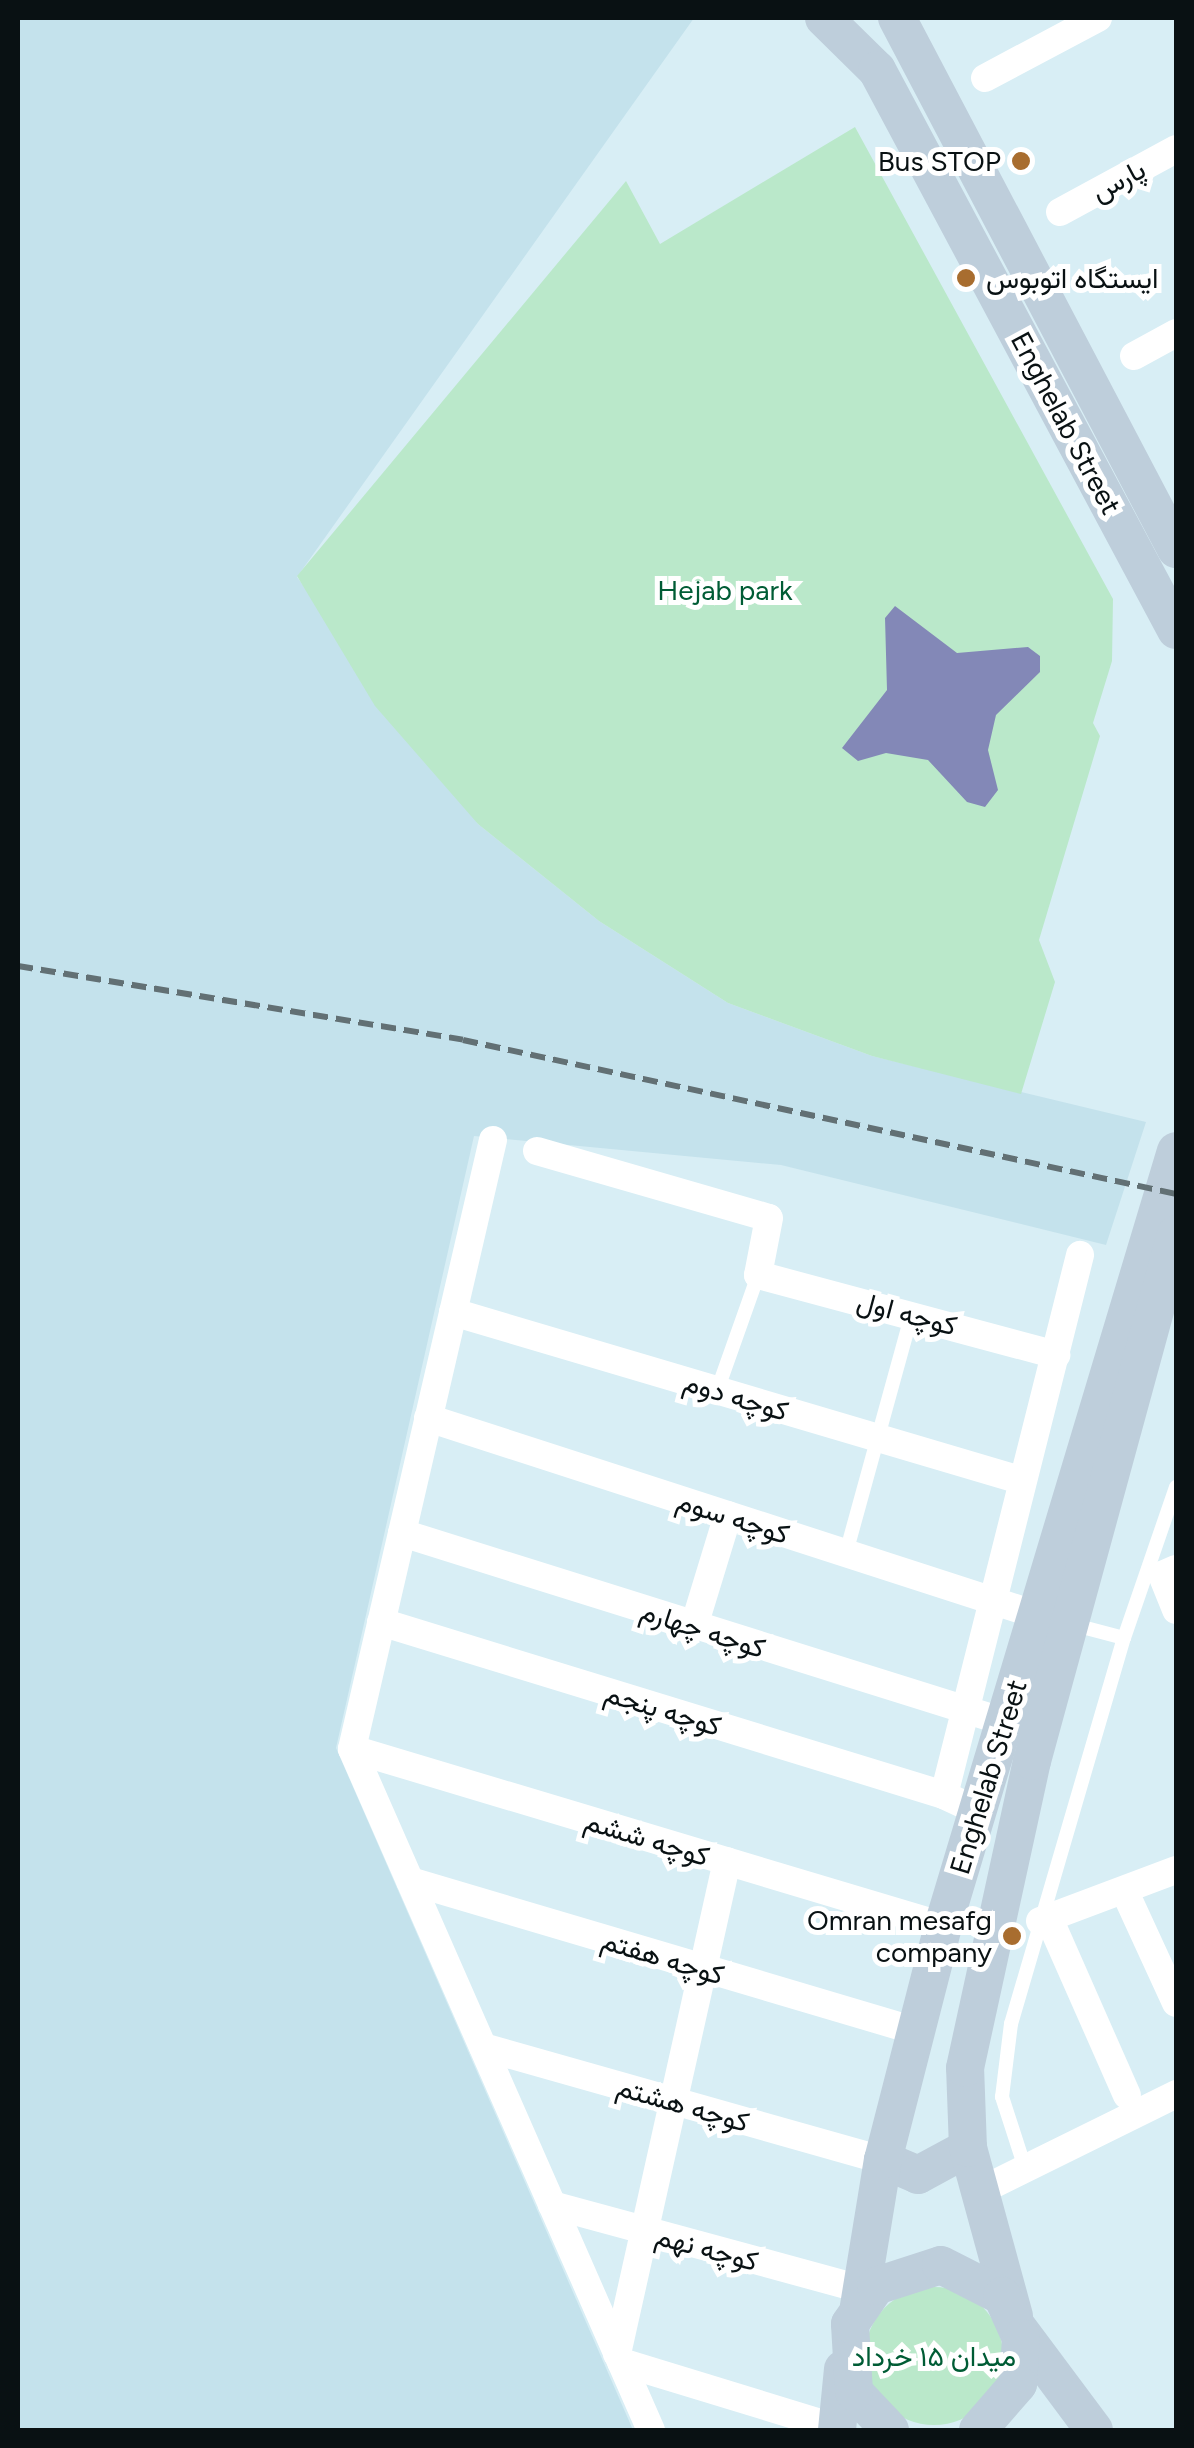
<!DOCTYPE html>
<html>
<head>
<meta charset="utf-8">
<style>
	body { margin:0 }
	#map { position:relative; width:1194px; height:2448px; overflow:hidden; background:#d8eef5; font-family:Figtree,Vazirmatn,sans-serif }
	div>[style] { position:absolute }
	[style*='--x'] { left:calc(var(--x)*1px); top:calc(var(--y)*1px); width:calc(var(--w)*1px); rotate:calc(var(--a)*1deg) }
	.built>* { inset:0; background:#c4e2ec }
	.green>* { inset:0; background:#bae8ca }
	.round { border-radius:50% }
	.water>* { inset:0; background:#8388b7 }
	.service>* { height:14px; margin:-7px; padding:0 7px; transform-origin:7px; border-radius:7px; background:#fff }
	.minor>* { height:28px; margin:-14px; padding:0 14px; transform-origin:14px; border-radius:14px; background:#fff }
	.secondary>* { height:38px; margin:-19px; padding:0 19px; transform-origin:19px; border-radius:19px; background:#becedb }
	.rail>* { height:6px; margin-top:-3px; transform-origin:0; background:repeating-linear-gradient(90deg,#627074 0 15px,transparent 0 23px) }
	.dots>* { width:28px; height:28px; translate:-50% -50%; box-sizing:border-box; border:5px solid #fff; border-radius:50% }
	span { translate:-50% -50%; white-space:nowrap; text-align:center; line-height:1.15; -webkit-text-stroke:10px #fff; paint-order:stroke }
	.poi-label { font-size:28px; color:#091113 }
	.right { translate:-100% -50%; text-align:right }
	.left { translate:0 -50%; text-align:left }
	.street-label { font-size:28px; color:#091113 }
	.park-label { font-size:28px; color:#005c35 }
	.frame { position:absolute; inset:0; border:20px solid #091113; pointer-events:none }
</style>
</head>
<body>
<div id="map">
	<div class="built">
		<div style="clip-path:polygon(18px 18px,694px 18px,297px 577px,478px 824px,599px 921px,728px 1003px,872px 1056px,1146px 1122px,1106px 1245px,781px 1165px,474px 1136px,336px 1748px,633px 2430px,18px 2430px)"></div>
	</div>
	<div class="green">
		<div style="clip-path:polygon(855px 127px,1113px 599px,1112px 661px,1093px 723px,1100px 736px,1039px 940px,1055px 982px,1021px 1094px,872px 1056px,728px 1003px,599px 921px,478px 824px,375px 706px,297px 576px,626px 181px,660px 244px)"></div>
		<div class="round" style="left:865px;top:2287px;width:138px;height:138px"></div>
	</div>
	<div class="water">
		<div style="clip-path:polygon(895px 606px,957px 653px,1028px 647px,1040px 656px,1040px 672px,996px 715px,988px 750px,998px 790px,985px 807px,967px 802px,928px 760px,886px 753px,858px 761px,842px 748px,887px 690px,885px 618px)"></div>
	</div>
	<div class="service">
		<div style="--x:717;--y:1391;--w:123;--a:-70.5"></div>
		<div style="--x:846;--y:1553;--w:248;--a:-74.6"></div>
		<div style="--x:1124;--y:1638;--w:160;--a:-71"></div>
		<div style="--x:1025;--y:2168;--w:75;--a:-107.9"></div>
		<div style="--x:1002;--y:2097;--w:74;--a:-83"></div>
		<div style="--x:1011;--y:2024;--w:402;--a:-73.7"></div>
		<div style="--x:1124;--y:1638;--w:55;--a:-165.2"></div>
	</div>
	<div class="minor">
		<div style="--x:985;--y:78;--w:128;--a:-28"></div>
		<div style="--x:1060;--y:212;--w:132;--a:-28.5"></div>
		<div style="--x:1134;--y:356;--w:48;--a:-28.7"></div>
		<div style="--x:493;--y:1140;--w:625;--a:103.04"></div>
		<div style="--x:352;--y:1749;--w:744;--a:66.3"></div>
		<div style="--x:537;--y:1151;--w:241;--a:16.1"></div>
		<div style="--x:769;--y:1218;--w:58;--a:100.9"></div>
		<div style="--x:758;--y:1275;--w:309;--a:15"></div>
		<div style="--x:453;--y:1312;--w:591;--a:16.5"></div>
		<div style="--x:428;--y:1418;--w:640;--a:17.93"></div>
		<div style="--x:402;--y:1533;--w:632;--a:17.4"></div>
		<div style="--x:1176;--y:1569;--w:15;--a:157"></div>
		<div style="--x:1162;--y:1575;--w:38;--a:68"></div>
		<div style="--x:381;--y:1622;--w:589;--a:17.08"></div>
		<div style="--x:694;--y:1626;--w:116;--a:-73"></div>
		<div style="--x:352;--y:1749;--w:617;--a:16.67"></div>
		<div style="--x:978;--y:1811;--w:38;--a:-155"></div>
		<div style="--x:944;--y:1795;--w:557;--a:-75.86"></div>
		<div style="--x:410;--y:1881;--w:528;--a:16.51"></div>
		<div style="--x:1125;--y:1892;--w:122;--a:65.3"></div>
		<div style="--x:1040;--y:1921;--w:145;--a:-20.6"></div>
		<div style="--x:1051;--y:1923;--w:188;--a:66.2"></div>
		<div style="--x:483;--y:2047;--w:416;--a:15.8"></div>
		<div style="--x:980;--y:2191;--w:219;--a:-26.3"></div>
		<div style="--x:552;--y:2205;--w:321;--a:15.2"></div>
		<div style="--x:617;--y:2354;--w:505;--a:-77.42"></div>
		<div style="--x:621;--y:2362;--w:226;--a:17"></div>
	</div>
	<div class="secondary">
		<div style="--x:824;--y:18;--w:74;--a:44.5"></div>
		<div style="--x:877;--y:70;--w:635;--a:61.9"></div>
		<div style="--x:897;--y:18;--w:600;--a:62.28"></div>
		<div style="--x:883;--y:2160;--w:38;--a:23"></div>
		<div style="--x:918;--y:2175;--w:57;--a:-28.4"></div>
		<div style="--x:859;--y:2306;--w:148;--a:-80.7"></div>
		<div style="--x:883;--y:2160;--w:242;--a:-75.6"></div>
		<div style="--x:943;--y:1926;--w:809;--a:-73.27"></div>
		<div style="--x:1014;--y:2316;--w:174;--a:-105.3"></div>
		<div style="--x:968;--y:2148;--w:80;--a:-92.1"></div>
		<div style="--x:965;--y:2068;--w:314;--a:-77.7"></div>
		<div style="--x:1032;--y:1761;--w:546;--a:-74.72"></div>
		<div style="--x:1018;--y:2328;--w:127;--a:53.3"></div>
		<div style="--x:837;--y:2430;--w:61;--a:-84.4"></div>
		<div style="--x:890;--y:2430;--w:52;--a:-133.5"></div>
		<div style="--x:854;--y:2392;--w:68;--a:-93.4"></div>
		<div style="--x:850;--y:2324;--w:46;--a:-55.6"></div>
		<div style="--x:876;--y:2286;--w:68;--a:-17.9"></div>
		<div style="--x:941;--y:2265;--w:68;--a:26.9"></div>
		<div style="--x:1002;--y:2296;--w:46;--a:65.7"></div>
		<div style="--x:1021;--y:2338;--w:46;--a:93.7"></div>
		<div style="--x:1018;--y:2384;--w:61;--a:131"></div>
	</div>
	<div class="rail">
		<div style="--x:18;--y:966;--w:451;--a:9.4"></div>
		<div style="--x:463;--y:1040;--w:729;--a:12.19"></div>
	</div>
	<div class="dots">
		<div style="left:1021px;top:161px;background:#a86d2f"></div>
		<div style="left:966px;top:278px;background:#a86d2f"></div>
		<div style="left:1012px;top:1936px;background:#a86d2f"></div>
	</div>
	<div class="poi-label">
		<span class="right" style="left:1001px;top:161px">Bus STOP</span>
		<span class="left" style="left:986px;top:278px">ایستگاه اتوبوس</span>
		<span class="right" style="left:992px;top:1936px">Omran mesafg<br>company</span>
	</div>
	<div class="street-label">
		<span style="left:1118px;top:180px;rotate:-28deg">پارس</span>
		<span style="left:1066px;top:423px;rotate:62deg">Enghelab Street</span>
		<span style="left:907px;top:1313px;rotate:15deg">کوچه اول</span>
		<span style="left:736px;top:1396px;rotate:17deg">کوچه دوم</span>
		<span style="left:733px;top:1517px;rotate:18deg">کوچه سوم</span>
		<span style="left:703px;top:1629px;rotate:18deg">کوچه چهارم</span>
		<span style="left:663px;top:1709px;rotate:17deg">کوچه پنجم</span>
		<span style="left:988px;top:1777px;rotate:-73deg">Enghelab Street</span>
		<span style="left:647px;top:1838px;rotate:17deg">کوچه ششم</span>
		<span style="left:663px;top:1957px;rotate:17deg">کوچه هفتم</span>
		<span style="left:683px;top:2104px;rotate:16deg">کوچه هشتم</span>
		<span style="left:707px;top:2248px;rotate:15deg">کوچه نهم</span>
	</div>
	<div class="park-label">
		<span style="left:725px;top:590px">Hejab park</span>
		<span style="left:934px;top:2356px">میدان ۱۵ خرداد</span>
	</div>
	<div class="frame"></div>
</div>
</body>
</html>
